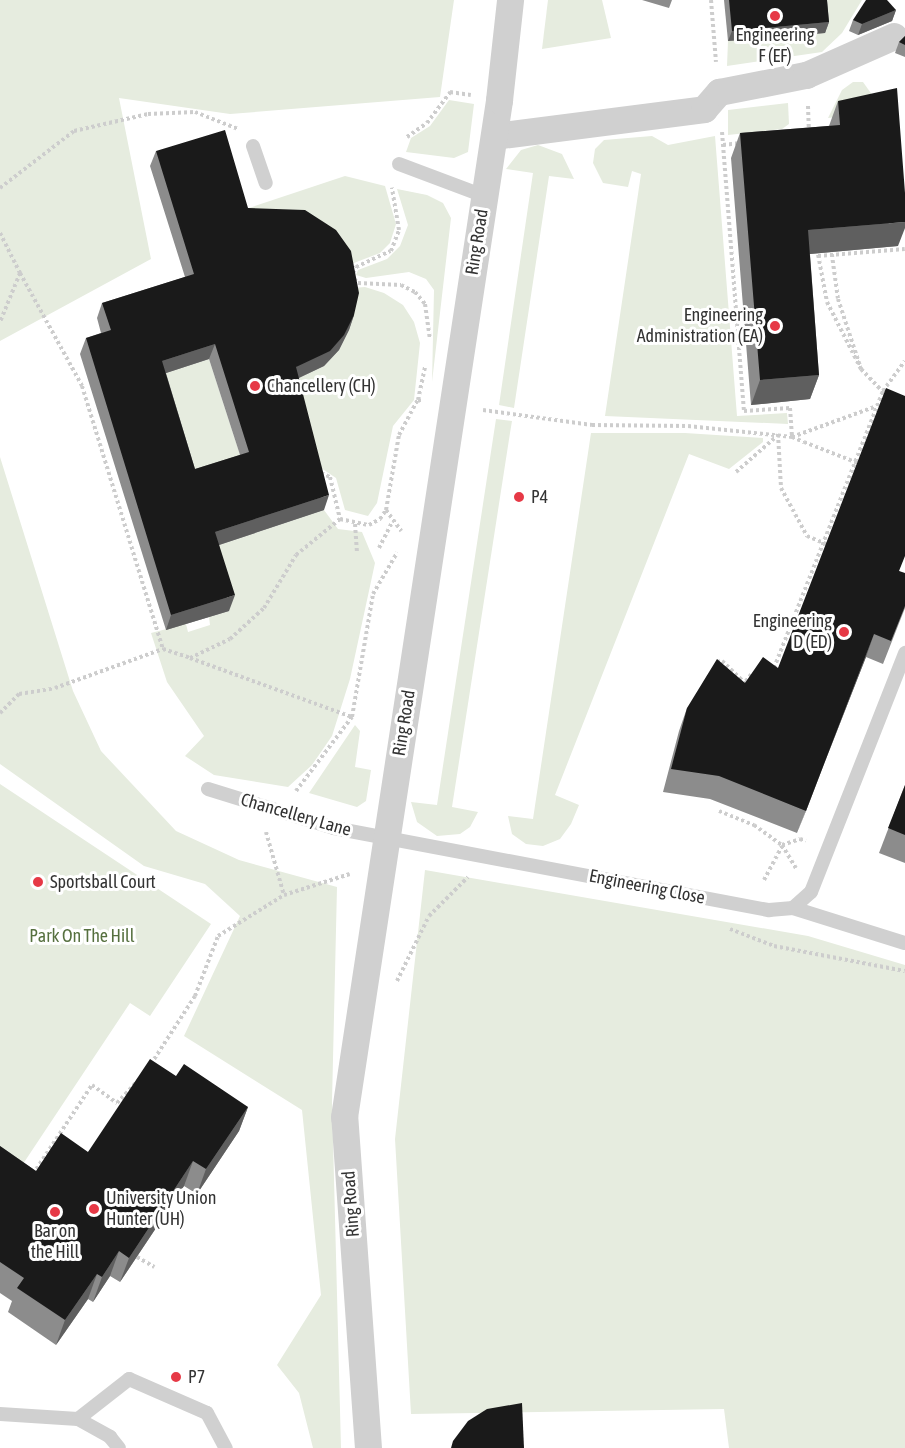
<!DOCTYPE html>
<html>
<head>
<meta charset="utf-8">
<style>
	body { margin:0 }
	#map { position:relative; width:905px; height:1448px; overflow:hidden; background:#fff; font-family:"Asap Condensed",sans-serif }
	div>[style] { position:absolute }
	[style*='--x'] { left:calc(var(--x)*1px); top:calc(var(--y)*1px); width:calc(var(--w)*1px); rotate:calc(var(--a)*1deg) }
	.green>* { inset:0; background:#e6ecdf }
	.path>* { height:4px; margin-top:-2px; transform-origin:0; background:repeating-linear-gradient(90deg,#cdcdcd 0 3px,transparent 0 6px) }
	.lane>* { height:14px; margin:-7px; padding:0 7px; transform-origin:7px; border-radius:7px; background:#d0d0d0 }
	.street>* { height:27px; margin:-13.5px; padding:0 13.5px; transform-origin:13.5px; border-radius:13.5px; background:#d0d0d0 }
	.path-bridge>* { height:4px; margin-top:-2px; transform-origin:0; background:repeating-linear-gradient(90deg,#cdcdcd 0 3px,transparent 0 6px) }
	.wall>* { inset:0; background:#8c8c8c }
	.shaded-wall>* { inset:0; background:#5f5f5f }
	.building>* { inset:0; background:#1a1a1a }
	.dots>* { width:16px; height:16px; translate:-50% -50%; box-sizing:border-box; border:3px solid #fff; border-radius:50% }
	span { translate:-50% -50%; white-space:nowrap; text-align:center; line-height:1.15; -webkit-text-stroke:6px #fff; paint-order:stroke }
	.poi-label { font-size:18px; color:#333 }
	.right { translate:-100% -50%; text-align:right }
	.left { translate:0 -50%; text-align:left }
	.street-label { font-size:18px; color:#333 }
	.park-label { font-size:18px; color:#56703f }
</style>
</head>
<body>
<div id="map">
	<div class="green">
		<div style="clip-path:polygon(0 0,454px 0,440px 97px,230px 114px,119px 98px,151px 259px,0 341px)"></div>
		<div style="clip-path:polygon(548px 0,602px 0,611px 38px,542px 49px)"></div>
		<div style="clip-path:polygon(822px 0,862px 0,842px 33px,822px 52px,727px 66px,728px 41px)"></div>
		<div style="clip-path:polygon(853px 82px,863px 82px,885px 113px,828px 118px,842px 90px)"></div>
		<div style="clip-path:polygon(449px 100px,474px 104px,468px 152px,454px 158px,406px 152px,411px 138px,430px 126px)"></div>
		<div style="clip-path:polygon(788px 103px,789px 124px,782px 129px,728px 135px,728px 110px)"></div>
		<div style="clip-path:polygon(652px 136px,668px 145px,715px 136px,737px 416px,787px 413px,788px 424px,605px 416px,641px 174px,632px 171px,628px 187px,603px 183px,593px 163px,595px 149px,604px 140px)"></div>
		<div style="clip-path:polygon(538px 145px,562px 154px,574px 179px,549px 176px,514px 408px,499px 405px,533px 173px,506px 169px,521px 150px)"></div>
		<div style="clip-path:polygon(345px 176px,385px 186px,396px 224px,390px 243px,380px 253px,346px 266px,240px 211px)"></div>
		<div style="clip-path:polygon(397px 189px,427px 195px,443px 203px,451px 218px,432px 382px,434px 290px,426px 279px,409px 272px,366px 278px,356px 275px,358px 270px,387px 259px,400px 246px,408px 225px)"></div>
		<div style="clip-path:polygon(365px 287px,384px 293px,403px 305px,414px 322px,420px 343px,414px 400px,393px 426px,377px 503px,368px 516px,345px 510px,336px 478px,318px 466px,290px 382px,324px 366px,339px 350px,349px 330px,353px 288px)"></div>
		<div style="clip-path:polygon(209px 359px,244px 467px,189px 485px,157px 376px)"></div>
		<div style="clip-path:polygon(496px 419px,512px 421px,510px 433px,452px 807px,478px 812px,470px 827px,460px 834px,437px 836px,417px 822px,411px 802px,437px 805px)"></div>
		<div style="clip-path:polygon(591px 433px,685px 433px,763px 438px,763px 442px,729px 469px,689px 454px,555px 795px,579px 805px,571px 824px,560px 839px,543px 846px,526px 844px,512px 834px,508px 816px,533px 819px)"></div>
		<div style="clip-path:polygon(0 457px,73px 691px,101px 751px,176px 831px,239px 860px,337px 887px,332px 1102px,341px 1448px,313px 1448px,299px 1393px,277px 1365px,321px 1295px,302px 1110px,184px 1036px,240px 916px,205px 884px,144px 866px,0 764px)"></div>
		<div style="clip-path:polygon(324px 510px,338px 529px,362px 532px,375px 563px,350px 679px,332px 736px,312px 765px,288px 787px,214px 775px,185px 756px,204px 736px,167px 682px,151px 633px,186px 624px,188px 632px,210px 625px,209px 617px,229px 611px,210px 548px)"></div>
		<div style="clip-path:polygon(355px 725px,360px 731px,355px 767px,371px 770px,366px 801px,357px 807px,309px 793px)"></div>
		<div style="clip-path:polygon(0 784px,211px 924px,150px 1016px,130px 1003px,15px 1176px,0 1166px)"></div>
		<div style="clip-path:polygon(425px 870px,808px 936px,905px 965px,905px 1448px,729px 1448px,724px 1409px,411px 1414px,395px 1139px)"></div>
	</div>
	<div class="path">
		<div style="--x:711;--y:0;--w:62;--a:85.4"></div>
		<div style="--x:808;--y:106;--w:25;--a:88"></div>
		<div style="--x:722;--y:132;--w:280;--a:85.5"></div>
		<div style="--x:744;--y:411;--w:46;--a:-3.7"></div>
		<div style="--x:790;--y:408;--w:29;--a:86"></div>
		<div style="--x:792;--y:437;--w:13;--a:23"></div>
		<div style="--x:407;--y:137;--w:24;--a:-35"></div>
		<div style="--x:427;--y:123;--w:39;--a:-53"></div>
		<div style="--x:450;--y:92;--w:21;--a:8"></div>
		<div style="--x:723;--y:145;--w:17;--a:-7"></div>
		<div style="--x:0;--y:188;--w:93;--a:-37.6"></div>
		<div style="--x:74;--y:131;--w:76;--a:-12.9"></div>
		<div style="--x:148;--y:114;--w:47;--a:-2.4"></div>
		<div style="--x:195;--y:112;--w:46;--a:21.6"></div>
		<div style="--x:0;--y:233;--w:45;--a:63.4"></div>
		<div style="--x:20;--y:273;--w:53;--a:112.2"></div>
		<div style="--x:817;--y:249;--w:54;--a:79.3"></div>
		<div style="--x:827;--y:302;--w:75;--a:63.1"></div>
		<div style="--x:861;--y:369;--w:32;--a:46"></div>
		<div style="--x:818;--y:256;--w:87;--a:-4.6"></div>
		<div style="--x:20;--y:273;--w:129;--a:61.2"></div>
		<div style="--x:82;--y:386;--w:275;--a:72.9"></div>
		<div style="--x:353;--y:273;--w:7;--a:-63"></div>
		<div style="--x:356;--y:267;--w:38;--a:-25"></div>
		<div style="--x:391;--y:251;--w:22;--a:-69"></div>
		<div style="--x:399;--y:230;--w:43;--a:-99.5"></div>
		<div style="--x:354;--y:279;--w:6;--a:45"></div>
		<div style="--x:358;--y:283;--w:43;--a:2.7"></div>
		<div style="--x:401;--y:285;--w:16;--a:27"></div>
		<div style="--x:415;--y:292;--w:16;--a:50"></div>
		<div style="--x:425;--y:304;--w:35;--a:82"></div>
		<div style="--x:418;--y:400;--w:34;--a:-78"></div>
		<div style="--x:483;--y:410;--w:110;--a:7.8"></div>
		<div style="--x:592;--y:425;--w:96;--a:0.6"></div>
		<div style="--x:688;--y:426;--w:105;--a:6"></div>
		<div style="--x:792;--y:437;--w:90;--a:-20"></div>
		<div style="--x:877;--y:406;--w:16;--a:-68"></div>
		<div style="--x:883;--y:391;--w:37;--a:-54"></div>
		<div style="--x:778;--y:434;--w:54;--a:86.8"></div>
		<div style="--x:781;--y:488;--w:55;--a:61.6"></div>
		<div style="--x:736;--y:472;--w:56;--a:-41.4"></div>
		<div style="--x:321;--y:473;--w:10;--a:24"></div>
		<div style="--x:330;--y:477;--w:43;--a:76.6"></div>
		<div style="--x:386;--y:510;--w:26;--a:54"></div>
		<div style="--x:355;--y:524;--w:30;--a:86"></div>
		<div style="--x:379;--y:548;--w:29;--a:-63"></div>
		<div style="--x:190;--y:658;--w:172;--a:20"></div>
		<div style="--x:774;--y:668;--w:281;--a:-68.5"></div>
		<div style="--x:742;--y:686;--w:16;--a:-52"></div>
		<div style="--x:0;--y:713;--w:27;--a:-45"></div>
		<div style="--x:19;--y:694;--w:36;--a:-9"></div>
		<div style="--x:55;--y:688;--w:115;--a:-19.9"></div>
		<div style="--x:163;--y:649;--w:28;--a:18"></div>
		<div style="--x:190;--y:658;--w:44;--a:-25.4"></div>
		<div style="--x:230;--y:639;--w:46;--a:-42.4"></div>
		<div style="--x:264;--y:608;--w:62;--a:-58.9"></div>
		<div style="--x:296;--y:555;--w:57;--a:-39.3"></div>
		<div style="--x:340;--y:519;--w:30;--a:12"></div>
		<div style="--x:369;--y:525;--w:13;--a:-29"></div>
		<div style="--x:380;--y:519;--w:11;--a:-56"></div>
		<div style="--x:386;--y:510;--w:76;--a:-80.2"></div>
		<div style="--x:399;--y:435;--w:40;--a:-62"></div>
		<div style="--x:418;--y:400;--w:4;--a:14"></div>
		<div style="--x:296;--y:791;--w:93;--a:-52.9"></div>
		<div style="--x:352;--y:717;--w:125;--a:-80.3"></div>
		<div style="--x:373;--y:594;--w:48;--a:-59.7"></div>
		<div style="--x:719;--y:811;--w:38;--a:22"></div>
		<div style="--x:754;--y:825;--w:34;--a:36"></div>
		<div style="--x:782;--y:845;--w:19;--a:-18"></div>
		<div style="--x:800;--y:839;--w:6;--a:18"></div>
		<div style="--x:266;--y:832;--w:66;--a:74.1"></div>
		<div style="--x:782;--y:845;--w:27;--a:59"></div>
		<div style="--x:764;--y:880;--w:38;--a:-62"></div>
		<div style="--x:730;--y:929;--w:47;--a:21.1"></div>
		<div style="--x:774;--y:946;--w:133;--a:10.8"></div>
		<div style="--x:397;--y:981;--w:72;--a:-63.8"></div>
		<div style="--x:429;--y:916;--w:55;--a:-45"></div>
		<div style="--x:151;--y:1064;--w:81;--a:-57.1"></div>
		<div style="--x:195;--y:996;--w:64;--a:-69"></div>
		<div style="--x:218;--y:936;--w:78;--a:-31.8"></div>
		<div style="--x:284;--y:895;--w:69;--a:-17.7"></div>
		<div style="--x:33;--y:1174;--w:107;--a:-56.5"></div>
		<div style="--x:92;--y:1085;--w:31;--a:36"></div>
		<div style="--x:117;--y:1103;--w:33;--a:-47"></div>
		<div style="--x:180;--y:1191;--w:20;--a:33"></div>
		<div style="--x:137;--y:1257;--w:20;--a:30"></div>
	</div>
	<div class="lane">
		<div style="--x:253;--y:146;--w:39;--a:71"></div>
		<div style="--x:399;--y:164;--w:91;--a:20.6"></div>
		<div style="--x:208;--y:789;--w:132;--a:17.2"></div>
		<div style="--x:334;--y:828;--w:443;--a:10.7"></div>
		<div style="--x:769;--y:910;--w:24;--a:-5"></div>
		<div style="--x:793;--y:908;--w:117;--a:17.4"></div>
		<div style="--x:793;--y:908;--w:24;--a:-42"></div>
		<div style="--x:811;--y:892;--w:257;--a:-68.5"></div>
		<div style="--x:0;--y:1414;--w:78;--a:3.7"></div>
		<div style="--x:78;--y:1419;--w:37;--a:29"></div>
		<div style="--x:110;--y:1437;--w:14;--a:51"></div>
		<div style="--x:78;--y:1419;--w:65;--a:-38.1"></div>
		<div style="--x:129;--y:1379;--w:85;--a:23.6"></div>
		<div style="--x:207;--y:1413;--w:40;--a:62"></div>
	</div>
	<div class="street">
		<div style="--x:494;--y:136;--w:212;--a:-7.3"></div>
		<div style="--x:704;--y:109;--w:23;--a:-49"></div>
		<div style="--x:719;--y:92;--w:89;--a:-11.1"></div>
		<div style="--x:806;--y:75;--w:96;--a:-23.9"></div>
		<div style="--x:368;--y:1448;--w:332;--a:-94.1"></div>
		<div style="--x:344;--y:1117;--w:1029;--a:-81.33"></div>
		<div style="--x:499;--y:100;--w:101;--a:-83.7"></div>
	</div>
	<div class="path-bridge">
		<div style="--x:831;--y:248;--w:51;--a:82.2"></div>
		<div style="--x:838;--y:299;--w:74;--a:71.8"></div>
		<div style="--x:804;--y:442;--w:58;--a:21.3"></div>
		<div style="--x:807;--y:536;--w:21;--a:23"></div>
		<div style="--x:717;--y:662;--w:5;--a:-11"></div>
		<div style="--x:722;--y:661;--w:35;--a:44"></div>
	</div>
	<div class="wall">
		<div style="clip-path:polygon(642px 0,672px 0,669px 8px)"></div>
		<div style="clip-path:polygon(724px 0,827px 0,829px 22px,825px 33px,728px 41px)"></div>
		<div style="clip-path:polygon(896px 10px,892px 21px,858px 35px,849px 31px,853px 20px)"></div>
		<div style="clip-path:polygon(905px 36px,905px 57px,895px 53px,899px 42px)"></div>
		<div style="clip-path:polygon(838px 101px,898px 246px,810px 254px,819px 375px,810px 399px,751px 405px,731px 158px,740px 133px,829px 126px)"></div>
		<div style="clip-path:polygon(evenodd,156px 151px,248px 208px,354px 315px,349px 330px,339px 350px,324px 366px,299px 378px,324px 510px,219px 545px,229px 611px,166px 630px,80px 354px,86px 338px,101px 333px,97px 318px,102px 303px,185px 277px,150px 166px,156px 151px,209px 359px,240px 455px,195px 469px,166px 373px,209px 359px)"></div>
		<div style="clip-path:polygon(900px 571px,905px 608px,883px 664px,866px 657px,797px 833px,710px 799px,663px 792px,679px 731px,687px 708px,778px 668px)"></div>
		<div style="clip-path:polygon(905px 785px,905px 863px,879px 853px)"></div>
		<div style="clip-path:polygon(176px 1076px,248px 1107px,239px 1131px,197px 1194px,184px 1186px,120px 1282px,110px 1276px,93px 1302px,88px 1299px,56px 1345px,8px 1312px,12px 1301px,0 1293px,0 1146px,36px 1171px,88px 1152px)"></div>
	</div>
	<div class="shaded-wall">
		<div style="clip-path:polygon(896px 10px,892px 21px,858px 35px,862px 24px)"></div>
		<div style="clip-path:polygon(829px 22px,825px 33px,728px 41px,732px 31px)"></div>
		<div style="clip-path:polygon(905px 222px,905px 228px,898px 246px,799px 255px,808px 230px)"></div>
		<div style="clip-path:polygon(354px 315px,349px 330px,339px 350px,324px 366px,290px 382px,296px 367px)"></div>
		<div style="clip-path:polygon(215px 344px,209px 359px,157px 376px,162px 361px)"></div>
		<div style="clip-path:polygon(819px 375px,810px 399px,751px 405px,760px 380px)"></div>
		<div style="clip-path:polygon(329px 495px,324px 510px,210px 548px,215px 532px)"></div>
		<div style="clip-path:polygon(235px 595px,229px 611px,166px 630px,171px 615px)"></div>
		<div style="clip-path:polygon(874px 634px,866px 657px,797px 833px,806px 811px)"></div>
		<div style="clip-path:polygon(248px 1107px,239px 1131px,197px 1194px,206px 1169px)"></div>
		<div style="clip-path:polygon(193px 1161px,184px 1186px,120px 1282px,129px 1258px)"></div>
		<div style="clip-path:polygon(119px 1251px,110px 1276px,93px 1302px,102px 1277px)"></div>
		<div style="clip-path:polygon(97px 1274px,88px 1299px,56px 1345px,65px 1320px)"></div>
	</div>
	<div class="building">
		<div style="clip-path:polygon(729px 0,827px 0,829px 22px,732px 31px)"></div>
		<div style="clip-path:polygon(866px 0,887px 0,896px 10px,862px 24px,853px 20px)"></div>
		<div style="clip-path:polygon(905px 36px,905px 45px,899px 42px)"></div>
		<div style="clip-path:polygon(897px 88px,905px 193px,905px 222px,808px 230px,819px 375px,760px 380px,740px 133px,840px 125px,838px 101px)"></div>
		<div style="clip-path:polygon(evenodd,225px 130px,248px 208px,305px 210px,336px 230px,351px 251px,359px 293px,354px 315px,344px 335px,330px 351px,296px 367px,329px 495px,215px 532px,235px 595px,171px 615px,86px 338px,111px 330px,102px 303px,194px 274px,156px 151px,225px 130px,215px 344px,249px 452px,195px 469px,162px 361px,215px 344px)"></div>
		<div style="clip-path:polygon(886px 388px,905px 396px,905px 556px,899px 571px,905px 573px,905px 606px,891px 641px,874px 634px,806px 811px,719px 776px,671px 769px,687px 708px,717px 659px,745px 683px,763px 657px,778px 668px)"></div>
		<div style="clip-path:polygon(905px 785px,905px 835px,888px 828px)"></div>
		<div style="clip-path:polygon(150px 1059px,176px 1076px,184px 1064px,248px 1107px,206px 1169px,193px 1161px,129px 1258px,119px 1251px,102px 1277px,97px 1274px,65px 1320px,17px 1288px,24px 1278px,0 1262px,0 1146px,36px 1171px,61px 1133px,88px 1152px)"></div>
		<div style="clip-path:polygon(522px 1403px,524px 1448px,451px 1448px,453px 1441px,468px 1421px,487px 1409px)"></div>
	</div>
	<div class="dots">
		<div style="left:775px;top:16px;background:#e63946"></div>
		<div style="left:775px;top:326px;background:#e63946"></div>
		<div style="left:255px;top:386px;background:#e63946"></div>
		<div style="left:519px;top:497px;background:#e63946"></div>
		<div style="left:844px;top:632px;background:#e63946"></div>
		<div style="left:38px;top:882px;background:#e63946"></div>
		<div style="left:94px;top:1209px;background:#e63946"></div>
		<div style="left:55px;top:1212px;background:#e63946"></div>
		<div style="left:176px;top:1377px;background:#e63946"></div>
	</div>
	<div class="poi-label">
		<span style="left:775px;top:46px">Engineering<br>F (EF)</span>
		<span class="right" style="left:763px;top:326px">Engineering<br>Administration (EA)</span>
		<span class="left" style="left:267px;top:386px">Chancellery (CH)</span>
		<span class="left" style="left:531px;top:497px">P4</span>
		<span class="right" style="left:832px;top:632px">Engineering<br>D (ED)</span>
		<span class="left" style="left:50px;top:882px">Sportsball Court</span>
		<span class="left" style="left:106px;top:1209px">University Union<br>Hunter (UH)</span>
		<span style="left:55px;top:1242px">Bar on<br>the Hill</span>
		<span class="left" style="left:188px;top:1377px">P7</span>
	</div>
	<div class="street-label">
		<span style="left:477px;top:242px;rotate:-81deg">Ring Road</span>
		<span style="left:404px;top:723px;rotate:-81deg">Ring Road</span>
		<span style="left:296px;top:815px;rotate:16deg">Chancellery Lane</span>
		<span style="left:647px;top:887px;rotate:11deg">Engineering Close</span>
		<span style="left:351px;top:1204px;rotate:-94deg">Ring Road</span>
	</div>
	<div class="park-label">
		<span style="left:82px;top:936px">Park On The Hill</span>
	</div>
</div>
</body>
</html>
